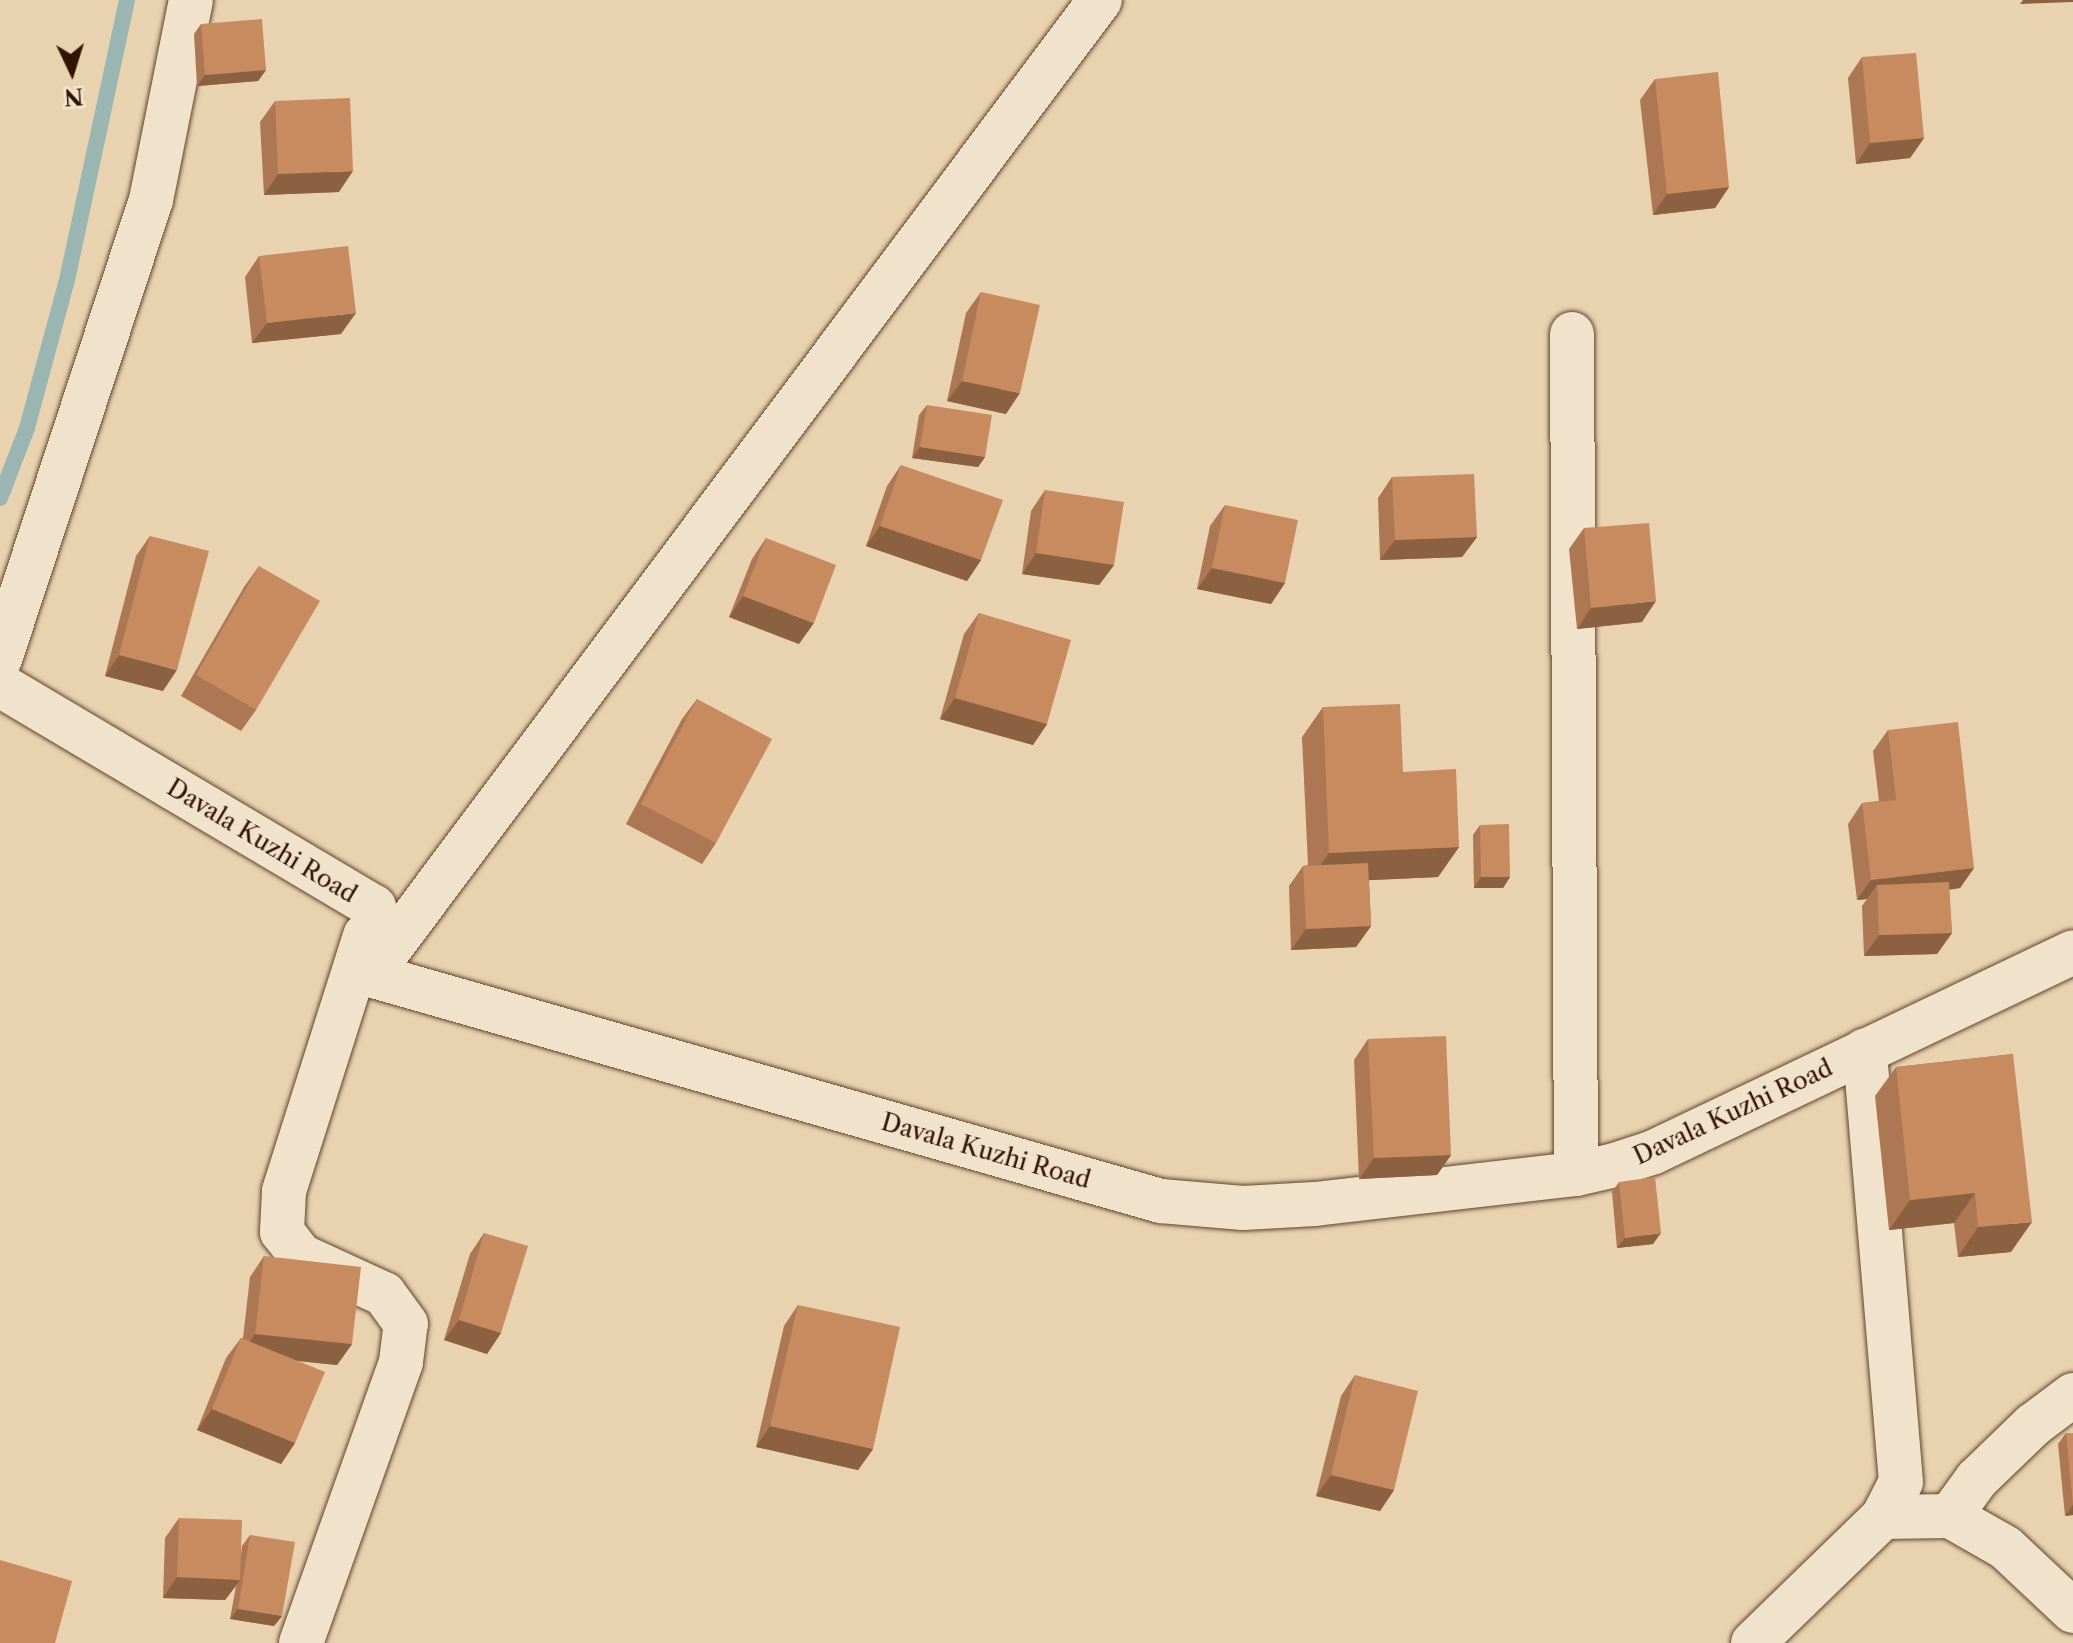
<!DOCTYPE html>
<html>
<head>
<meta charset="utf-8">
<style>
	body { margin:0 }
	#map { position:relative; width:2073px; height:1643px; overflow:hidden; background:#e8d2af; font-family:"Libre Caslon Text",serif }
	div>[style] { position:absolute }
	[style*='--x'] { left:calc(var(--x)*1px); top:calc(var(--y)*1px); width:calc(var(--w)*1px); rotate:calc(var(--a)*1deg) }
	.stream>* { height:16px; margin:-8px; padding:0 8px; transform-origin:8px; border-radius:8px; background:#99b6b3 }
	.roads { filter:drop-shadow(0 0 2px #5f442c) drop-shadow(0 0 2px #5f442c) }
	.minor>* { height:44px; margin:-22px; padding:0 22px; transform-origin:22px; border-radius:22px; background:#f0e2cb }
	.tertiary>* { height:44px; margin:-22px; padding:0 22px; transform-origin:22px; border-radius:22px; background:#f0e2cb }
	.secondary>* { height:44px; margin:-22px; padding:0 22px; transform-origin:22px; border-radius:22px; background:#f0e2cb }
	.wall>* { inset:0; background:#ac7752 }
	.shaded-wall>* { inset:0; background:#8c6142 }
	.building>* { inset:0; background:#c88a5f }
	span { translate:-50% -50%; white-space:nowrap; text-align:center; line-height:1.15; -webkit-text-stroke:6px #f0e2cb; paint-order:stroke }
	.street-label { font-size:24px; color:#311500 }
	.north { position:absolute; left:32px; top:32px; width:80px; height:80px; -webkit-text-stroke:6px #f0e2cb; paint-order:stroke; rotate:176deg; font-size:22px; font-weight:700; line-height:32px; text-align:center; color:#311500 }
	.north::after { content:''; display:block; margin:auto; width:28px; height:36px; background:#311500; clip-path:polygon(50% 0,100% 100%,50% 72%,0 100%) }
</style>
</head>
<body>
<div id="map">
	<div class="stream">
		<div style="--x:0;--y:498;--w:75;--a:-68.9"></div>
		<div style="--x:27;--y:428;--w:153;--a:-74.9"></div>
		<div style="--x:67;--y:280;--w:286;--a:-77.9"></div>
	</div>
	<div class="roads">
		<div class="minor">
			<div style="--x:1572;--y:334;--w:840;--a:89.73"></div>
			<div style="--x:370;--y:975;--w:1218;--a:-53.18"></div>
			<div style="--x:1950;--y:1516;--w:64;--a:29.7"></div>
			<div style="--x:2006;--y:1548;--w:92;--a:43.2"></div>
			<div style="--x:1883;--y:1517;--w:67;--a:-0.9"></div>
			<div style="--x:1950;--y:1516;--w:46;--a:-53.9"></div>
			<div style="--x:1977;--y:1479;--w:78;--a:-44"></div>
			<div style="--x:2033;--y:1425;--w:50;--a:-36.9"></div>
			<div style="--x:301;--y:1643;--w:298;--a:-70.4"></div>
			<div style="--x:401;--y:1362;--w:38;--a:-83"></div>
			<div style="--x:406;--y:1324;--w:37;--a:-126"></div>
			<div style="--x:384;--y:1294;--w:91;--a:-155.4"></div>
			<div style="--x:301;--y:1256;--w:31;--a:-128"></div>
			<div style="--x:282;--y:1232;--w:41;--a:-87.2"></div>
			<div style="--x:284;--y:1191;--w:268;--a:-72.4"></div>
			<div style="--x:1753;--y:1643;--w:181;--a:-44.1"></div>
			<div style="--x:1883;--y:1517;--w:39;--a:-63"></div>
			<div style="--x:1901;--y:1482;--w:433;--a:-94.8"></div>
		</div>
		<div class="tertiary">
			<div style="--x:0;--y:685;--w:435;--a:30.7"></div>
			<div style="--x:374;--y:907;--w:68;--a:93.4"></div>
			<div style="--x:370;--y:975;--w:823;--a:15.95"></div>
			<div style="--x:1161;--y:1201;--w:82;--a:4.9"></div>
			<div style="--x:1243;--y:1208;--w:72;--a:-3.2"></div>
			<div style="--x:1315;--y:1204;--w:263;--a:-6.6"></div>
			<div style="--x:1576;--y:1174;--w:40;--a:-13"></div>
			<div style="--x:1615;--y:1165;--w:41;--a:-18.4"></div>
			<div style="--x:1654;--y:1152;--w:464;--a:-25.5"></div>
		</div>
		<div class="secondary">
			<div style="--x:0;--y:659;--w:483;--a:-71.8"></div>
			<div style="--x:151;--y:200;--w:204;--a:-78.7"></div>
		</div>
	</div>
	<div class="wall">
		<div style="clip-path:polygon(201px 24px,266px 70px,258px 81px,197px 86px,194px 34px)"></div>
		<div style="clip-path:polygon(1862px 57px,1924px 138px,1910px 158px,1856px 164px,1848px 78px)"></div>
		<div style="clip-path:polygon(1655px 79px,1729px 187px,1715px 208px,1653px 215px,1640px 100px)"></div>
		<div style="clip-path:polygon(275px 101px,339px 192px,264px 195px,260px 122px)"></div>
		<div style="clip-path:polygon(259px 256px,341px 334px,252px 343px,245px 277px)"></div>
		<div style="clip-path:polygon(981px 292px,1006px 414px,947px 401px,966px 313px)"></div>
		<div style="clip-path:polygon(927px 405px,985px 457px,978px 467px,912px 458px,919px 415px)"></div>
		<div style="clip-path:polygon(901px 465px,981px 560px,967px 581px,866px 546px,887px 486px)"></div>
		<div style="clip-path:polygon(1392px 477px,1477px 537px,1462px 557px,1380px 560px,1378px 498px)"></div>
		<div style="clip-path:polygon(1045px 490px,1114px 565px,1099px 585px,1022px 574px,1031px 511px)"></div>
		<div style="clip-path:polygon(1225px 505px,1285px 583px,1271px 604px,1197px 589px,1210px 526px)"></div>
		<div style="clip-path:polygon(1584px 528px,1642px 622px,1577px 629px,1569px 549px)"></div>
		<div style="clip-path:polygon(150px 536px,163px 691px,105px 676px,136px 556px)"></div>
		<div style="clip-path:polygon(766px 538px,799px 644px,729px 617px,752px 559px)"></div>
		<div style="clip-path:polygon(259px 566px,256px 710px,241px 731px,181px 696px,244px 587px)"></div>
		<div style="clip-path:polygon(979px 613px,1047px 724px,1033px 745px,940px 719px,964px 634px)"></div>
		<div style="clip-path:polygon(697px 699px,716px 843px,702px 864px,626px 824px,682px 719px)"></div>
		<div style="clip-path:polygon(1323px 707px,1403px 772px,1459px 847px,1438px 877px,1369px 880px,1371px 926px,1356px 947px,1291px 950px,1289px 886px,1303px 866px,1308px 865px,1302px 737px)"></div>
		<div style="clip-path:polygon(1888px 730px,1974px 868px,1960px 888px,1949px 890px,1952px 933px,1937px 954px,1864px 956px,1862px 906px,1867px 899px,1857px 900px,1848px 824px,1862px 803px,1879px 801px,1873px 751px)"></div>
		<div style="clip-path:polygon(1480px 825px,1510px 877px,1503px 888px,1474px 888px,1473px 835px)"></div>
		<div style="clip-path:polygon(1368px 1039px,1451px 1155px,1437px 1175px,1359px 1179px,1354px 1060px)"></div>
		<div style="clip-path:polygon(2013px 1054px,2011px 1252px,1958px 1257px,1954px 1223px,1889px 1230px,1875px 1096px,1896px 1067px)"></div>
		<div style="clip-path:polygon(1619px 1182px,1653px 1244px,1617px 1248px,1612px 1192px)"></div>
		<div style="clip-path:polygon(484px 1233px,501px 1333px,487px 1354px,444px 1340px,470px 1254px)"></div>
		<div style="clip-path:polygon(264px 1256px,352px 1344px,337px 1365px,298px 1361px,295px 1443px,281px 1464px,197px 1430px,226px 1358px,241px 1338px,243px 1338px,250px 1277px)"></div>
		<div style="clip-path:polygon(798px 1305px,873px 1449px,858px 1470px,756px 1447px,784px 1326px)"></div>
		<div style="clip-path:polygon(1355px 1375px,1394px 1490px,1380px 1511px,1316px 1496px,1341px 1396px)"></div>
		<div style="clip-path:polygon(2066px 1433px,2073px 1433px,2073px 1515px,2065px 1516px,2058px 1444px)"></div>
		<div style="clip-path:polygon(179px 1518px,241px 1555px,242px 1546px,250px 1535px,282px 1616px,274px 1626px,230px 1619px,236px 1586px,225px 1600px,163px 1598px,165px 1538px)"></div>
	</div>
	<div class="shaded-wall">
		<div style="clip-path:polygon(2023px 0,2073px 0,2073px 2px,2020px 4px)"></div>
		<div style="clip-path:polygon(266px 70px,258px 81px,197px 86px,205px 75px)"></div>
		<div style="clip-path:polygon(1924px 138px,1910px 158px,1856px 164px,1870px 143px)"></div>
		<div style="clip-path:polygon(353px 171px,339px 192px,264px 195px,278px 174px)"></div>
		<div style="clip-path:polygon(1729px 187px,1715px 208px,1653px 215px,1667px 194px)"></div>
		<div style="clip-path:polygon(356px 313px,341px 334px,252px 343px,267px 323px)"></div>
		<div style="clip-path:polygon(962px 381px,1020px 393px,1006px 414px,947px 401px)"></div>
		<div style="clip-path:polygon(920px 447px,985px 457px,978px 467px,912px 458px)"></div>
		<div style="clip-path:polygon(880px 526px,981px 560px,967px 581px,866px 546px)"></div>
		<div style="clip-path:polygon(1477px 537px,1462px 557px,1380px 560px,1395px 540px)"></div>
		<div style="clip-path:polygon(1036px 553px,1114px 565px,1099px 585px,1022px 574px)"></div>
		<div style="clip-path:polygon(1212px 568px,1285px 583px,1271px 604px,1197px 589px)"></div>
		<div style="clip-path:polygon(743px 596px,814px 623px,799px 644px,729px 617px)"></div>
		<div style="clip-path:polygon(1656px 601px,1642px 622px,1577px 629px,1591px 608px)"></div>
		<div style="clip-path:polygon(119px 655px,177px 670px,163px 691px,105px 676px)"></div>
		<div style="clip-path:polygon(955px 698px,1047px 724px,1033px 745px,940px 719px)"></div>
		<div style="clip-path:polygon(1459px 847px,1438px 877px,1309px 883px,1329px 853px)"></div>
		<div style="clip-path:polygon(1974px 868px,1960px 888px,1877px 898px,1877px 885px,1867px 899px,1857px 900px,1871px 880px)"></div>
		<div style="clip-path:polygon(1481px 877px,1510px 877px,1503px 888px,1474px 888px)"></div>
		<div style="clip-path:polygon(1371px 926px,1356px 947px,1291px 950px,1306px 929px)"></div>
		<div style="clip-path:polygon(1952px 933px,1937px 954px,1864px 956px,1879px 935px)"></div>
		<div style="clip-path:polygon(1451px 1155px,1437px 1175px,1359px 1179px,1374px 1158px)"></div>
		<div style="clip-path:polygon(1975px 1193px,1954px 1223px,1889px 1230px,1910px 1200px)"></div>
		<div style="clip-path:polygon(2032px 1222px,2011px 1252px,1958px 1257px,1978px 1227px)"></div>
		<div style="clip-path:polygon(1661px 1233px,1653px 1244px,1617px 1248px,1625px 1238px)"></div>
		<div style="clip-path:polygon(459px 1320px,501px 1333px,487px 1354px,444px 1340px)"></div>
		<div style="clip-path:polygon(255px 1334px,352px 1344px,337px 1365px,241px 1355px)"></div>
		<div style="clip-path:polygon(212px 1409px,295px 1443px,281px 1464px,197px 1430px)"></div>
		<div style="clip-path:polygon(770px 1426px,873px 1449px,858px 1470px,756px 1447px)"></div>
		<div style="clip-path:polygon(1331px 1475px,1394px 1490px,1380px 1511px,1316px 1496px)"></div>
		<div style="clip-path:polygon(2073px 1505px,2073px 1515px,2065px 1516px)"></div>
		<div style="clip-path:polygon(177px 1577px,240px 1580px,225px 1600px,163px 1598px)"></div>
		<div style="clip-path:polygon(238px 1609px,282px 1616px,274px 1626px,230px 1619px)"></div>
	</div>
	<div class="building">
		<div style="clip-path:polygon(262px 19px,266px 70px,205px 75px,201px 24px)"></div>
		<div style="clip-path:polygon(1916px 53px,1924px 138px,1870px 143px,1862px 57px)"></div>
		<div style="clip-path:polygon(1718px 72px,1729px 187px,1667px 194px,1655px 79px)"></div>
		<div style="clip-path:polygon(350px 98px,353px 171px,278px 174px,275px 101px)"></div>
		<div style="clip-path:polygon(348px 246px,356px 313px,267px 323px,259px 256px)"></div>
		<div style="clip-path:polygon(981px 292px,1040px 305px,1020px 393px,962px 381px)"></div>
		<div style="clip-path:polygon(927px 405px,992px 415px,985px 457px,920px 447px)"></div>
		<div style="clip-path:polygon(901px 465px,1003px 500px,981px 560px,880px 526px)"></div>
		<div style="clip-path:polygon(1474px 474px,1477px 537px,1395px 540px,1392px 477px)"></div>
		<div style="clip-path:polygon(1045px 490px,1124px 502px,1114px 565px,1036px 553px)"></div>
		<div style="clip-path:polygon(1225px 505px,1298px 520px,1285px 583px,1212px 568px)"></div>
		<div style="clip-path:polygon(1649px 523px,1656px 601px,1591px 608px,1584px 528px)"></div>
		<div style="clip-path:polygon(150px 536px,209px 551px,177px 670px,119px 655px)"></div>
		<div style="clip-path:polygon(766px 538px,836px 565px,814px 623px,743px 596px)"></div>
		<div style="clip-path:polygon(259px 566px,320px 601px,256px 710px,196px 675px)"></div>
		<div style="clip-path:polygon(979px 613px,1071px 640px,1047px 724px,955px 698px)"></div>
		<div style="clip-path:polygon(697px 699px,772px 739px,716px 843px,641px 804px)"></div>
		<div style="clip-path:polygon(1400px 704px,1403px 772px,1456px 769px,1459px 847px,1329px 853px,1323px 707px)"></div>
		<div style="clip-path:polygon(1958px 722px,1974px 868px,1871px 880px,1862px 803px,1896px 800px,1888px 730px)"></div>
		<div style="clip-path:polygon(1509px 824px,1510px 877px,1481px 877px,1480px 825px)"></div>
		<div style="clip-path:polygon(1368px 863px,1371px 926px,1306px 929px,1303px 866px)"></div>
		<div style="clip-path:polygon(1949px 882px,1952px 933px,1879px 935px,1877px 885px)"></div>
		<div style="clip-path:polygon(1446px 1036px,1451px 1155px,1374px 1158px,1368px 1039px)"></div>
		<div style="clip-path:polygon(2013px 1054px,2032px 1222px,1978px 1227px,1975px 1193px,1910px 1200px,1896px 1067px)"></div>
		<div style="clip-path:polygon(1655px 1177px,1661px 1233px,1625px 1238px,1619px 1182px)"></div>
		<div style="clip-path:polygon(484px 1233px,528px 1246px,501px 1333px,459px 1320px)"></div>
		<div style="clip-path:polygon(264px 1256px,361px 1267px,352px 1344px,255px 1334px)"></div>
		<div style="clip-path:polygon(798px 1305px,900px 1327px,873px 1449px,770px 1426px)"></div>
		<div style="clip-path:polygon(241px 1338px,325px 1372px,295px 1443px,212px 1409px)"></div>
		<div style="clip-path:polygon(1355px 1375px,1418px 1391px,1394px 1490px,1331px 1475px)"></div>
		<div style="clip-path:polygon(2066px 1433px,2073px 1433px,2073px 1505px)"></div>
		<div style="clip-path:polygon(179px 1518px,242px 1520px,240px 1580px,177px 1577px)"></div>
		<div style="clip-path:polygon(250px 1535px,295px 1542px,282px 1616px,238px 1609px)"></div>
		<div style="clip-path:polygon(0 1560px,72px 1581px,55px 1643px,0 1643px)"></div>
	</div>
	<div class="street-label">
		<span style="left:262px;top:841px;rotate:31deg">Davala Kuzhi Road</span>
		<span style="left:1733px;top:1112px;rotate:-25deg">Davala Kuzhi Road</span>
		<span style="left:986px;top:1151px;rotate:16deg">Davala Kuzhi Road</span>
	</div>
	<div class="north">N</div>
</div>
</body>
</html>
